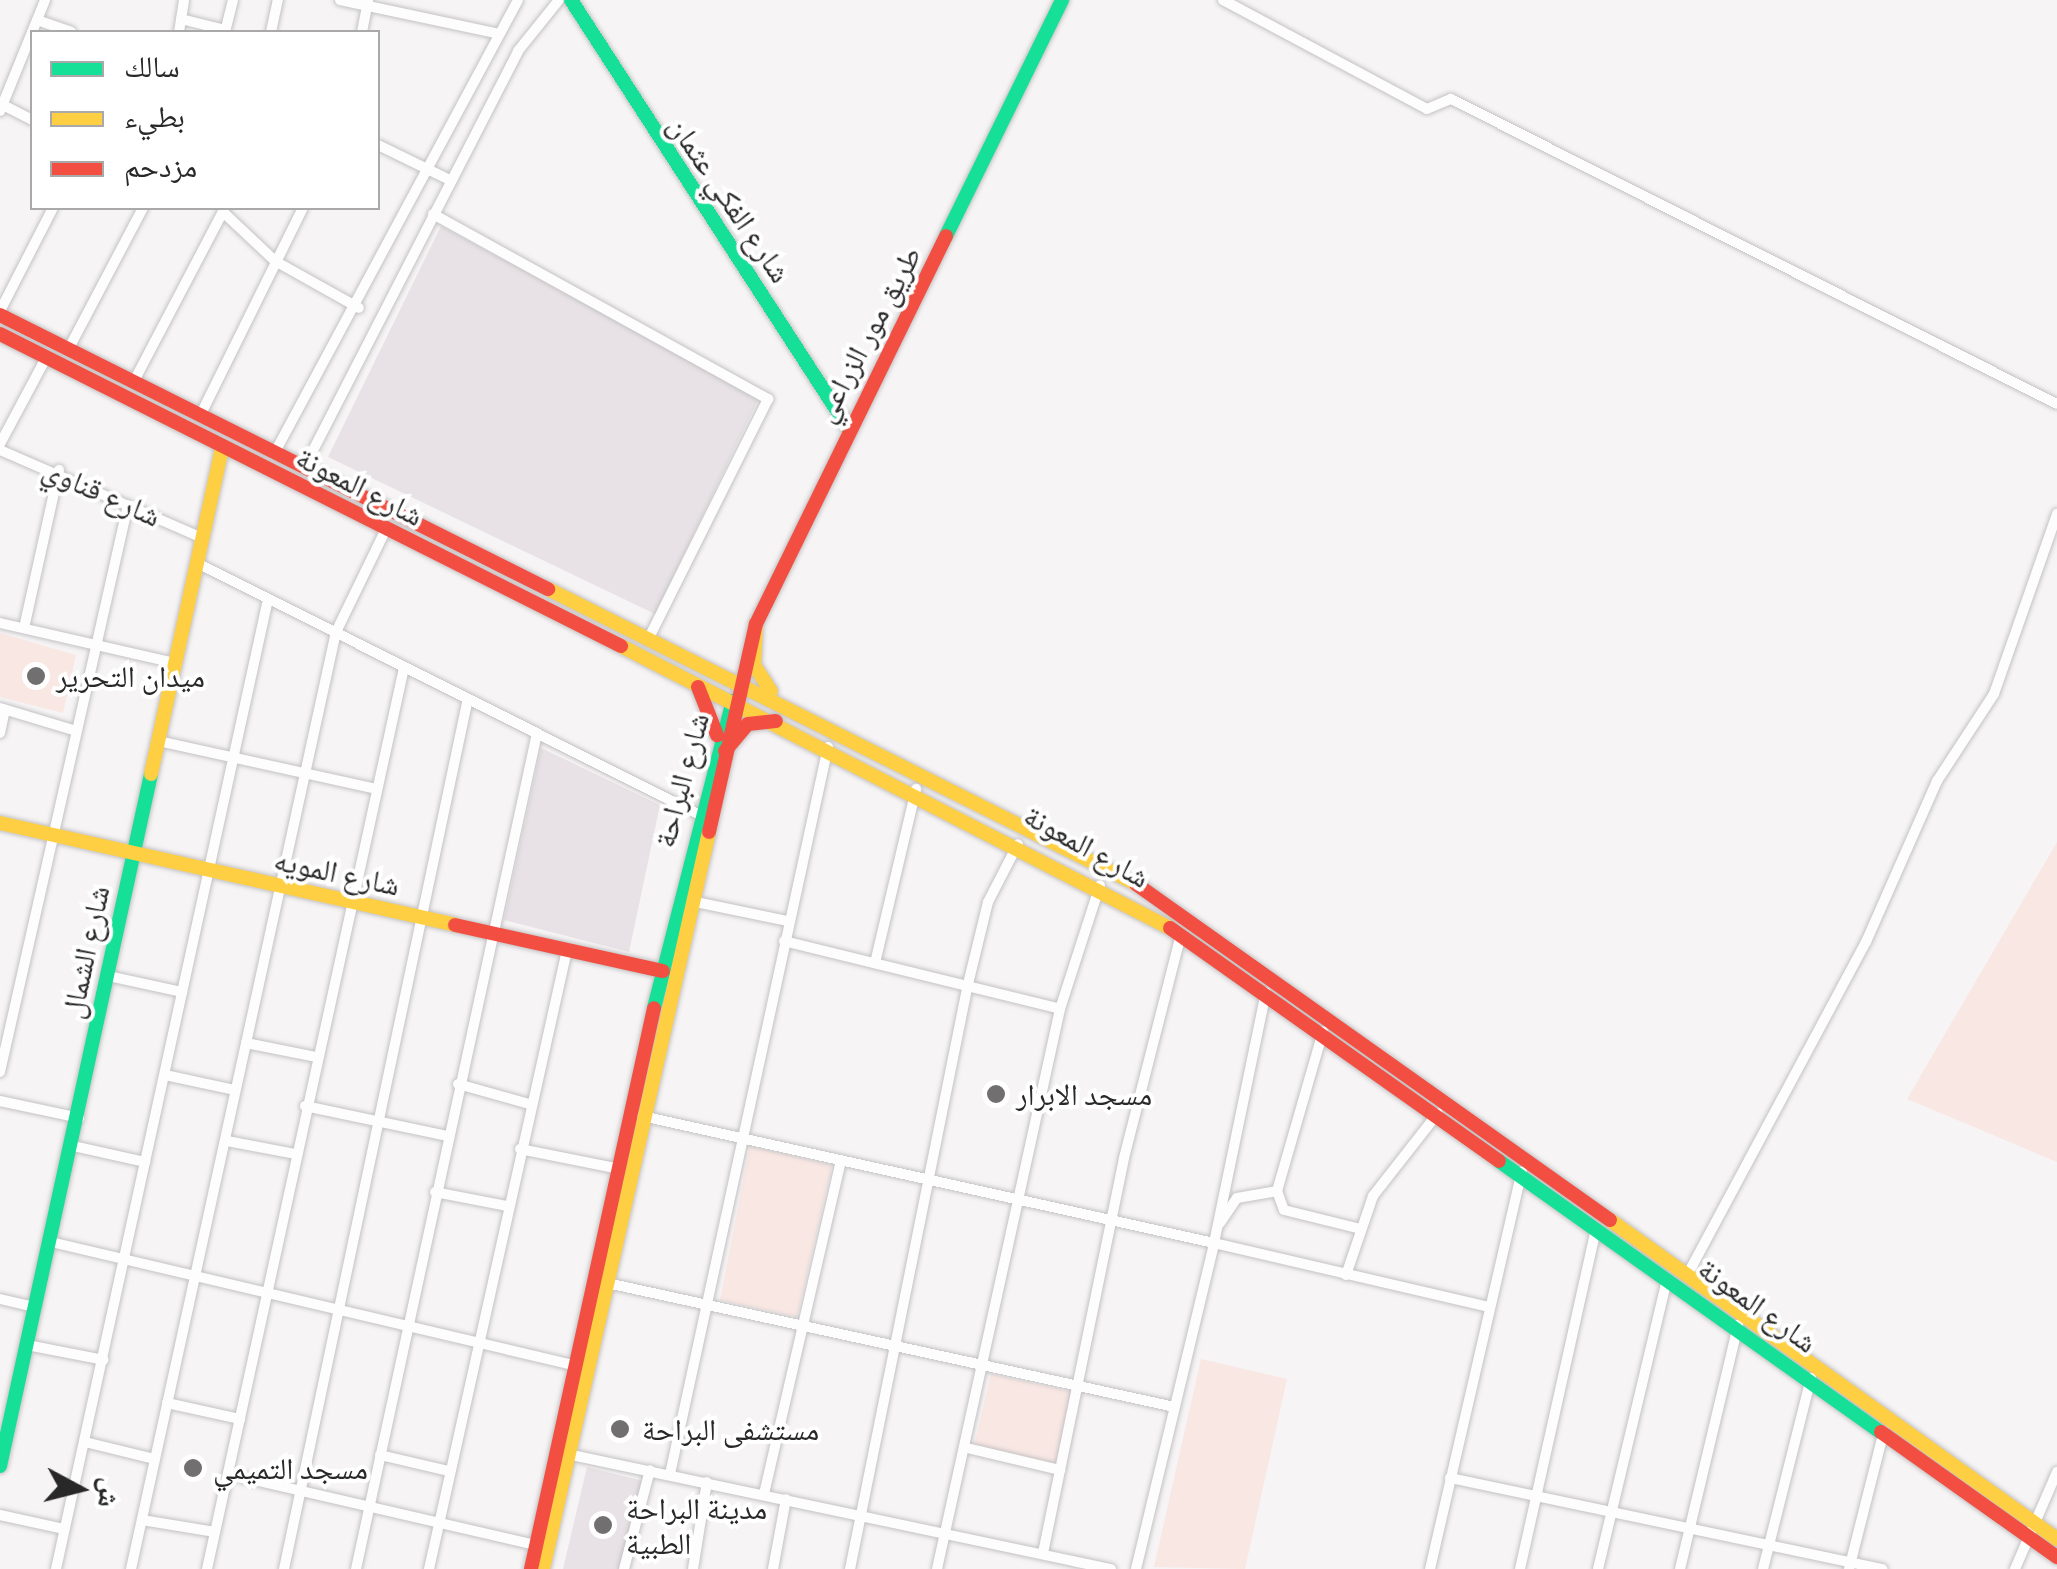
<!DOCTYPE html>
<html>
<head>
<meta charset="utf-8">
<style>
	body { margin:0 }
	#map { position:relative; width:2057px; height:1569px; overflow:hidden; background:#f6f4f5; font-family:"Titillium Web","Noto Naskh Arabic",sans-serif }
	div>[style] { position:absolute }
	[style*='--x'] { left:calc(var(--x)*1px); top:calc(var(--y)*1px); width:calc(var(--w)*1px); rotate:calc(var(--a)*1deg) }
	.built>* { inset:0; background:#e8e2e6 }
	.round { border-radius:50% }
	.green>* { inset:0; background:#f9e7e3 }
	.roads { filter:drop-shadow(0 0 2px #c4c2c3) drop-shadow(0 0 2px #c4c2c3) }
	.street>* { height:10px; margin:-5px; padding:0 5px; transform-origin:5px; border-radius:5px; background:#fefdfe }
	.fast>* { height:14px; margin:-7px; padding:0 7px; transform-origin:7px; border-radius:7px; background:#16e098 }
	.slow>* { height:14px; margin:-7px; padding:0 7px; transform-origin:7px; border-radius:7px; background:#ffcf43 }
	.jam>* { height:14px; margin:-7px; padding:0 7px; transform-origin:7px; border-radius:7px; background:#f24e42 }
	.dots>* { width:28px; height:28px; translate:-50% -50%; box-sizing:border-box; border:5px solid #fff; border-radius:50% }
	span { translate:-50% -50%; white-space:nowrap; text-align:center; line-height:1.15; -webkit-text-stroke:8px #fff; paint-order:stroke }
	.street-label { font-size:30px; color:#292829 }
	.poi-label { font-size:30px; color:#292829 }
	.left { translate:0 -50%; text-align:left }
	.legend { position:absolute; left:30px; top:30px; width:350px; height:180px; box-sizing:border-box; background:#fff; border:2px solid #a9a9a9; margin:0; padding:12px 18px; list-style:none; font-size:30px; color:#292829 }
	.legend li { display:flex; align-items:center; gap:20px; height:50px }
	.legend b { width:50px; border:2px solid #a9a9a9 }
	.north { position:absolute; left:30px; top:1439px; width:100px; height:100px; -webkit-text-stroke:8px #fff; paint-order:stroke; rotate:97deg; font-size:28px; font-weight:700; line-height:40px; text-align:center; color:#292829 }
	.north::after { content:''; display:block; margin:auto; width:35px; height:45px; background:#292829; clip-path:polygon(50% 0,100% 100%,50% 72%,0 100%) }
</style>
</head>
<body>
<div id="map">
	<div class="built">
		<div style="clip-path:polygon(441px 226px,759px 398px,655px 614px,328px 457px)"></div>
		<div style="clip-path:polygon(541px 748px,660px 805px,629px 952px,504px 920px)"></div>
		<div class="round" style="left:608px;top:1417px;width:24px;height:24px"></div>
		<div style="clip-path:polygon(587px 1467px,643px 1481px,622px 1569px,563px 1569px)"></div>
	</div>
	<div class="green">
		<div style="clip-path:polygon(0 633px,76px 655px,63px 713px,0 697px)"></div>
		<div style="clip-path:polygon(2057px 842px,2057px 1162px,1907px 1099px)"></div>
		<div style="clip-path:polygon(750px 1146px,832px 1165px,797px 1317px,720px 1300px)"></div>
		<div style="clip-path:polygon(1201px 1359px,1287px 1379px,1245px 1569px,1154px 1567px)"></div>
		<div style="clip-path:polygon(991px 1374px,1073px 1392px,1057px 1465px,974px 1446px)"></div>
	</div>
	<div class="roads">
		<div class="street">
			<div style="--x:340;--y:0;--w:158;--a:12"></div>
			<div style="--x:1223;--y:0;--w:231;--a:28.1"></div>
			<div style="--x:1427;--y:109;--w:26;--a:-23"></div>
			<div style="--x:1451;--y:99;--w:678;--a:26.72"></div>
			<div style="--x:181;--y:19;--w:45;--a:14"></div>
			<div style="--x:37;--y:20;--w:36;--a:19"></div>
			<div style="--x:179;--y:32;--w:32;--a:-81"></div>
			<div style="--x:225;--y:32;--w:33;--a:-76"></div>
			<div style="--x:271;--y:32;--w:33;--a:-78"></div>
			<div style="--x:362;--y:32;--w:33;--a:-79"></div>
			<div style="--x:3;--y:105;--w:33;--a:27"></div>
			<div style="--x:0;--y:111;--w:120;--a:-67.9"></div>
			<div style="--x:378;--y:145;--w:80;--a:25.9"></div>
			<div style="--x:223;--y:212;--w:71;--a:43.3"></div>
			<div style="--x:275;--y:261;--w:96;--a:29.2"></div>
			<div style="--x:433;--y:214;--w:383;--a:28.9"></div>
			<div style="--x:768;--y:399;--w:267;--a:116.5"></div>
			<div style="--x:0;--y:311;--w:116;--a:-62.8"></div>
			<div style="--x:68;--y:350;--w:161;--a:-62.2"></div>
			<div style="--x:133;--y:383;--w:198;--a:-62.3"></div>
			<div style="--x:200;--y:416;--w:232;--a:-63.7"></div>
			<div style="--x:0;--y:444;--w:98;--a:-61.9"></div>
			<div style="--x:0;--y:450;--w:220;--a:23.5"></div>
			<div style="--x:274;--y:454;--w:515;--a:-61.74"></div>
			<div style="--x:304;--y:468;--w:469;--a:-62.8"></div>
			<div style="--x:518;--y:51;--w:65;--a:-51.2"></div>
			<div style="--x:197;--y:563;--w:560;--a:26.61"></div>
			<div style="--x:0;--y:623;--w:180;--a:12.9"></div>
			<div style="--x:24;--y:628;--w:162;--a:-77.5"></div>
			<div style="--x:0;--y:708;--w:79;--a:16.8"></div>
			<div style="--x:0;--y:733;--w:24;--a:-78"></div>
			<div style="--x:158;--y:741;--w:223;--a:12.4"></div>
			<div style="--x:691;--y:901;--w:99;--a:11.7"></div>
			<div style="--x:784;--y:941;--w:284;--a:13.8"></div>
			<div style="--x:875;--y:963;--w:179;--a:-76.7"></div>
			<div style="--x:108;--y:976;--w:76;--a:12.2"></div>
			<div style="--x:246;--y:1043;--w:71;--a:11.3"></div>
			<div style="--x:0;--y:1072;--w:581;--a:-77.28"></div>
			<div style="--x:165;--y:1075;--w:72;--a:12.1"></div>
			<div style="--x:458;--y:1084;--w:74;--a:15.7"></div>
			<div style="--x:0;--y:1101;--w:81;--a:12.1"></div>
			<div style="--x:305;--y:1106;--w:145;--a:11.9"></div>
			<div style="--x:642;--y:1116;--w:586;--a:12.52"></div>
			<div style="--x:1214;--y:1243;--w:256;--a:-78.3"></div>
			<div style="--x:227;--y:1141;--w:69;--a:10.8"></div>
			<div style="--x:73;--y:1146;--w:74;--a:12.5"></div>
			<div style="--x:520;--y:1149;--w:102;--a:11.3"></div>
			<div style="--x:1277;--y:1191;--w:20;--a:70"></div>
			<div style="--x:1284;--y:1210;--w:75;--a:13.9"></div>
			<div style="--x:435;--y:1192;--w:73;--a:11"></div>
			<div style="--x:1220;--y:1223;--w:30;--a:-56"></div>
			<div style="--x:1237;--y:1198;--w:41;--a:-9.9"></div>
			<div style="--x:1277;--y:1191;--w:166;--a:-73.9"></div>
			<div style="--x:51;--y:1242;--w:540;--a:13.26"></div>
			<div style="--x:1690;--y:1270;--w:372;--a:-61.8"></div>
			<div style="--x:1866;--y:942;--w:176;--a:-66.2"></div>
			<div style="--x:1937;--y:781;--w:104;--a:-56.8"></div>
			<div style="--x:1994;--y:694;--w:191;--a:-70.7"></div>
			<div style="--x:1346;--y:1275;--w:83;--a:-71.1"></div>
			<div style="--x:1373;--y:1196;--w:105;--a:-51.9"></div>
			<div style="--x:607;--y:1283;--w:581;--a:12.32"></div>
			<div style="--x:0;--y:1299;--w:37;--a:13"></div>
			<div style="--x:27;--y:1345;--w:78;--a:11"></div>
			<div style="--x:167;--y:1403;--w:75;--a:12.4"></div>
			<div style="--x:85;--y:1442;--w:71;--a:13.8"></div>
			<div style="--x:967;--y:1448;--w:96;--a:13.3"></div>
			<div style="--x:567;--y:1454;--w:556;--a:11.94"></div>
			<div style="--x:380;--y:1455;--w:71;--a:13.1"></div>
			<div style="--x:228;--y:1474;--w:316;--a:13"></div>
			<div style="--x:670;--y:1474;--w:744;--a:-77.74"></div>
			<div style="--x:1450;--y:1478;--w:442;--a:11.9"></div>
			<div style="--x:764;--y:1494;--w:342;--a:-77"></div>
			<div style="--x:0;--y:1515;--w:66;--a:12.3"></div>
			<div style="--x:142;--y:1520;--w:74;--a:9.3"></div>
			<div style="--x:1043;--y:1553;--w:403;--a:-78.4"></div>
			<div style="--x:1124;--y:1158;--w:230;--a:-75.7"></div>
			<div style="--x:56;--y:1569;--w:988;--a:-77.67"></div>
			<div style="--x:131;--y:1569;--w:959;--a:-77.66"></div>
			<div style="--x:336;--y:632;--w:114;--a:-64.1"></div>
			<div style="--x:207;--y:1569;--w:922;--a:-77.67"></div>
			<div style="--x:284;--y:1569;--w:885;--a:-78.07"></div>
			<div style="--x:356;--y:1569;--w:855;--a:-77.78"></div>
			<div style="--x:429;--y:1569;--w:634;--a:-77.43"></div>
			<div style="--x:624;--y:1569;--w:102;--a:-75.3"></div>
			<div style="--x:693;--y:1569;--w:88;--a:-80.9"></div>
			<div style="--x:773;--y:1569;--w:71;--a:-79.5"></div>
			<div style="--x:850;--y:1569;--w:597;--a:-78.6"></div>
			<div style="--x:968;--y:984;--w:84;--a:-76.3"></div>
			<div style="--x:988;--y:902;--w:65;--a:-62.7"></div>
			<div style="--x:937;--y:1569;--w:573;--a:-77.61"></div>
			<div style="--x:1060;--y:1009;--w:130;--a:-72.1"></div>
			<div style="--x:1136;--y:1569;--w:335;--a:-76.5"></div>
			<div style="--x:1214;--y:1243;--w:278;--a:13.1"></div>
			<div style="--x:1430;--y:1569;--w:408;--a:-77"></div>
			<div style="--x:1520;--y:1569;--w:347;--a:-77.4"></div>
			<div style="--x:1598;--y:1569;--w:297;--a:-76.6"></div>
			<div style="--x:1680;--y:1569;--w:251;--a:-76.6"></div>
			<div style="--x:1763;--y:1569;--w:197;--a:-75.9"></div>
			<div style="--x:1849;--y:1569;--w:142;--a:-75.8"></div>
			<div style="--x:2015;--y:1569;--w:106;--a:-66.6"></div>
		</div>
		<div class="fast">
			<div style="--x:571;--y:0;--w:508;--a:57.06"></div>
			<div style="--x:946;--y:236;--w:263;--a:-63.8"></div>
			<div style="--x:654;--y:1008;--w:317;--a:-75.6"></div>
			<div style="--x:1499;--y:1161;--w:468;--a:35.4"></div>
			<div style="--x:0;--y:1466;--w:708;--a:-77.69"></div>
		</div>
		<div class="slow">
			<div style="--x:548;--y:589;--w:658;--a:26.64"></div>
			<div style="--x:756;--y:624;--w:41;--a:92.8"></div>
			<div style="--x:754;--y:665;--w:31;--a:57"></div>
			<div style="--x:621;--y:646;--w:617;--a:27.19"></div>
			<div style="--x:151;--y:774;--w:333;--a:-77.7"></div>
			<div style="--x:0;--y:823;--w:466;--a:12.6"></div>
			<div style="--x:1610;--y:1220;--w:549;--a:35.51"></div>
			<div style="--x:543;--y:1569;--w:755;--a:-77.31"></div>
		</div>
		<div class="jam">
			<div style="--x:0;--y:315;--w:613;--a:26.57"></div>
			<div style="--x:0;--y:334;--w:695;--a:26.68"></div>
			<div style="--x:698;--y:687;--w:52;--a:68.4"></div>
			<div style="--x:725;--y:751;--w:35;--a:-50"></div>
			<div style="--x:748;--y:724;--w:28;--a:-6"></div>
			<div style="--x:709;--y:832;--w:213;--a:-77.3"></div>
			<div style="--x:756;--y:624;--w:432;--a:-63.9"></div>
			<div style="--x:1136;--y:884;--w:581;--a:35.33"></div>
			<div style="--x:455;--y:925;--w:213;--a:12.5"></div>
			<div style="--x:1170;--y:928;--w:403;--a:35.3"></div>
			<div style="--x:1881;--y:1432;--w:216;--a:35.4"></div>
			<div style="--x:531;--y:1569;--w:574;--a:-77.63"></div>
		</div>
	</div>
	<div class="dots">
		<div style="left:36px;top:676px;background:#716f70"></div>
		<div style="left:996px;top:1094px;background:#716f70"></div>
		<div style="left:620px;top:1429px;background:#716f70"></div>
		<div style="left:193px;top:1468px;background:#716f70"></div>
		<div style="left:603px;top:1525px;background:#716f70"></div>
	</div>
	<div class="street-label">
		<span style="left:730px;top:199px;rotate:56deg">شارع الفكي عثمان</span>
		<span style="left:867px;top:334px;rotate:-62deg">طريق مور الزراعي</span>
		<span style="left:360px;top:486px;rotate:27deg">شارع المعونة</span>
		<span style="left:102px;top:492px;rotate:24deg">شارع قناوي</span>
		<span style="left:681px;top:780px;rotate:-75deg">شارع البراحة</span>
		<span style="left:1087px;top:846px;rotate:29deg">شارع المعونة</span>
		<span style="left:337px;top:872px;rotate:12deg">شارع المويه</span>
		<span style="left:85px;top:952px;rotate:-78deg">شارع الشمال</span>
		<span style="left:1758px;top:1305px;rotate:36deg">شارع المعونة</span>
	</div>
	<div class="poi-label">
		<span class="left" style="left:56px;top:676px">ميدان التحرير</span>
		<span class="left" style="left:1016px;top:1094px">مسجد الابرار</span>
		<span class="left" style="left:642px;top:1429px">مستشفى البراحة</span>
		<span class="left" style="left:213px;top:1468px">مسجد التميمي</span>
		<span class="left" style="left:626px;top:1525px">مدينة البراحة<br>الطبية</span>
	</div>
	<ul class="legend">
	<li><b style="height:12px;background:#16e098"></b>سالك</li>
	<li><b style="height:12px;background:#ffcf43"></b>بطيء</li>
	<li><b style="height:12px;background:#f24e42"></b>مزدحم</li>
	</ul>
	<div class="north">ش</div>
</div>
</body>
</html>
